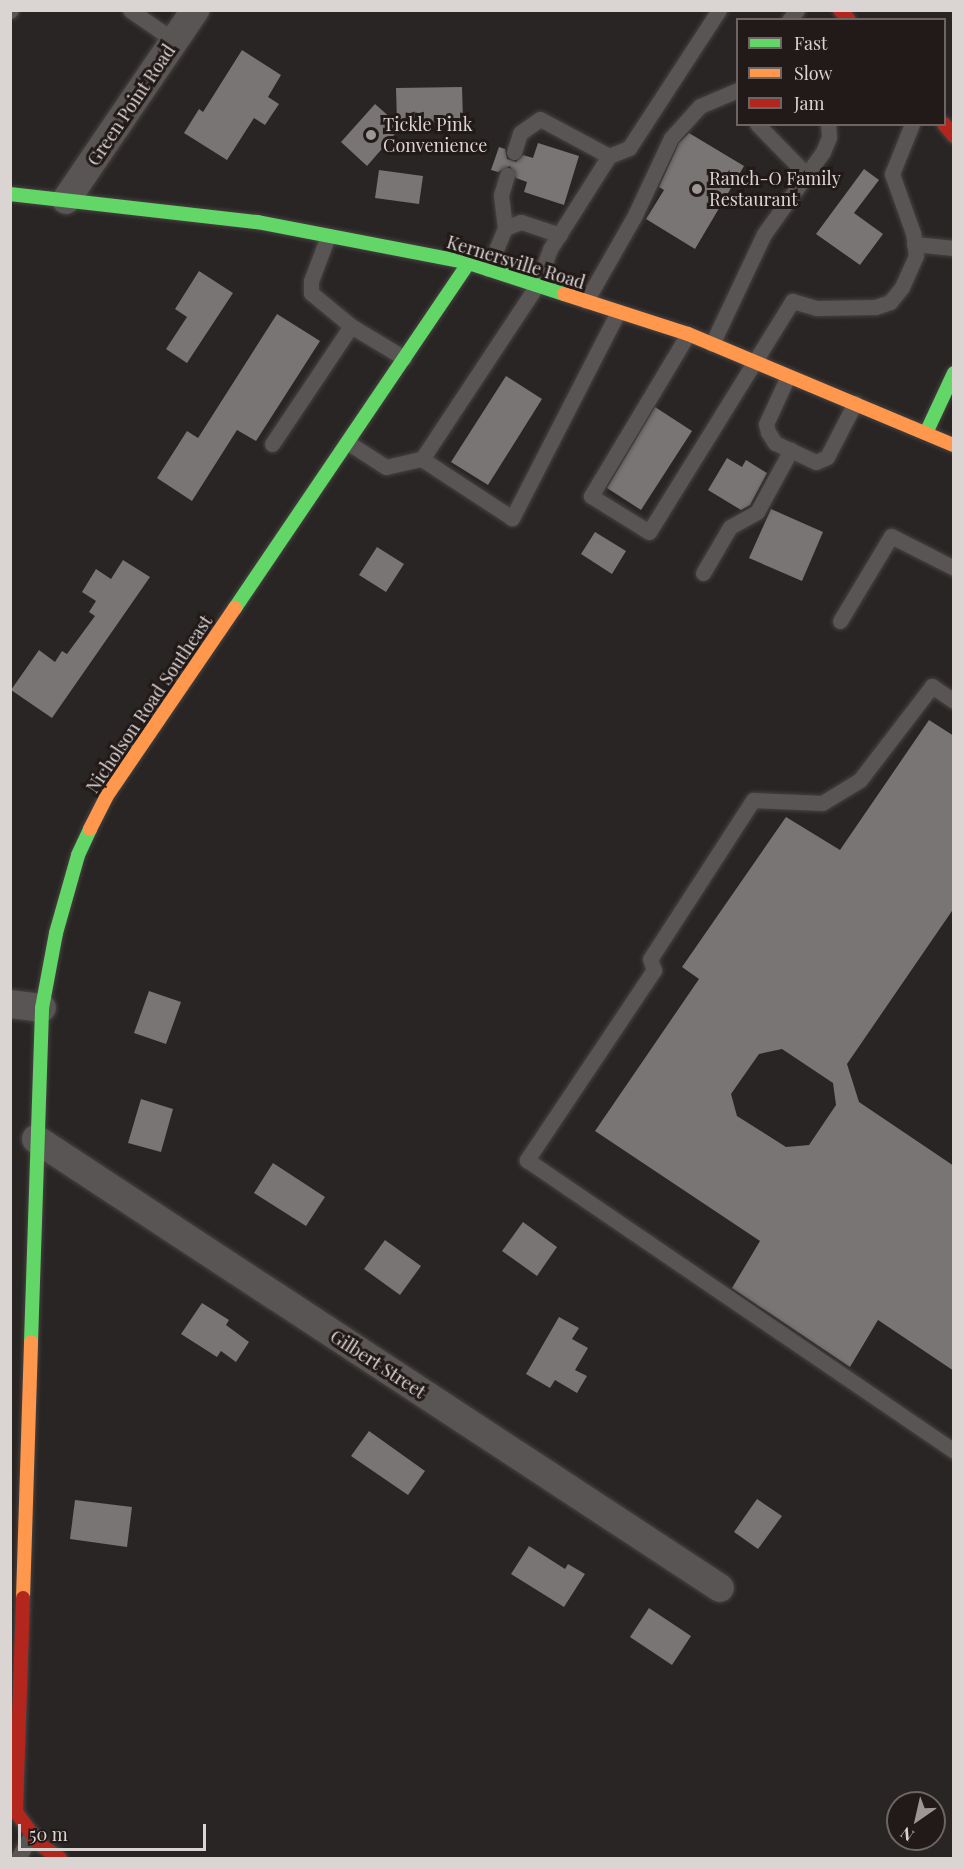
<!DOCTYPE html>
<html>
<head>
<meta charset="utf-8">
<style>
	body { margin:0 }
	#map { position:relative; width:964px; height:1869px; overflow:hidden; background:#292524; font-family:"Playfair Display",serif }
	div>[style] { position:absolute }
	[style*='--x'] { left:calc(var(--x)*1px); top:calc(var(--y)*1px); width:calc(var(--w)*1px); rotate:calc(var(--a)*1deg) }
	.building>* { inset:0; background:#787574 }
	.roads { filter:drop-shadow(0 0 2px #464241) drop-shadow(0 0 2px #464241) }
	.lane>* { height:15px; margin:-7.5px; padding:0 7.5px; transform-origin:7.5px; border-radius:7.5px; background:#595554 }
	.street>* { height:28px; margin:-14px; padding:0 14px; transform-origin:14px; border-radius:14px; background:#595554 }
	.fast>* { height:14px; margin:-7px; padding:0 7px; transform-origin:7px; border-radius:7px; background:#63d668 }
	.slow>* { height:14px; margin:-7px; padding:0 7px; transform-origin:7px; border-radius:7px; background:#ff974d }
	.jam>* { height:14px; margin:-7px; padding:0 7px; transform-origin:7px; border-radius:7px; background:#b3261e }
	.dots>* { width:16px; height:16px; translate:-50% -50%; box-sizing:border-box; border:3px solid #221a18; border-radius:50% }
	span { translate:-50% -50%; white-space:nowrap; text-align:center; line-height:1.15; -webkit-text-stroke:6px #221a18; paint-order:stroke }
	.street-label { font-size:18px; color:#dad5d3 }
	.poi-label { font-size:18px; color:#dad5d3 }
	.left { translate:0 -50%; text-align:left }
	.frame { position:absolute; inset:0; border:12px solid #dad5d3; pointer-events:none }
	.legend { position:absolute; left:736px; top:18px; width:210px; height:108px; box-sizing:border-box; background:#221a18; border:2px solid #6c6563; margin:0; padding:8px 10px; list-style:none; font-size:18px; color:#dad5d3 }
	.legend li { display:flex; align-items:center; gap:12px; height:30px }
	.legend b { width:30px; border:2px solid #6c6563 }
	.north { position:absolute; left:886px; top:1791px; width:60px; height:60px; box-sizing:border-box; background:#221a18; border:2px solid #6c6563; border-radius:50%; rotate:214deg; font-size:16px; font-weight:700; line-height:24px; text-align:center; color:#dad5d3 }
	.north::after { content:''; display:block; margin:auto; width:21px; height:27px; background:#9c9796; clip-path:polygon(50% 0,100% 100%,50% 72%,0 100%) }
	.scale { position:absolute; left:18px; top:1824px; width:188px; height:27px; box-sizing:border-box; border:3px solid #dad5d3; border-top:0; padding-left:8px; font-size:18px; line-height:21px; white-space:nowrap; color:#dad5d3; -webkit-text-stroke:4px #221a18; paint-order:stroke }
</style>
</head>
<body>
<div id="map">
	<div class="building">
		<div style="clip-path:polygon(242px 50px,281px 75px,268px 97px,279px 104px,265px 125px,254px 118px,227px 160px,184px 133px,199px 109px,203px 112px)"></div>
		<div style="clip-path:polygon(462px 87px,463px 121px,397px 122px,396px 88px)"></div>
		<div style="clip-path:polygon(375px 104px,401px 127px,367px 166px,341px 142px)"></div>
		<div style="clip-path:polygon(689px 133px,744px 166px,695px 249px,646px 219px,664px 190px,659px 187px,679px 143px)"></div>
		<div style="clip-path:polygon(538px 143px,579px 156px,564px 205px,524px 192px,527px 182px,516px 178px,510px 166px,498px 172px,491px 170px,499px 147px,505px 149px,507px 159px,516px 162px,523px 155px,533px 158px)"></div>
		<div style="clip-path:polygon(864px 169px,879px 180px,854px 213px,883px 234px,860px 265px,816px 234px)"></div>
		<div style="clip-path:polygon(379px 170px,423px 176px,419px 204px,375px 198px)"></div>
		<div style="clip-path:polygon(199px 271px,233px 293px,187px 363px,166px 349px,187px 317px,175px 309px)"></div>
		<div style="clip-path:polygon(277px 314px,320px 341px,256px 441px,237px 430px,192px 501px,157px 478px,187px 431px,198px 438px)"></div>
		<div style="clip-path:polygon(506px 376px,542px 399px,488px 485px,451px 462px)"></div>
		<div style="clip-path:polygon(655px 407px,692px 431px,641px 510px,607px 488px)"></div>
		<div style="clip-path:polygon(727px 458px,742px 467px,746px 460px,767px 473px,750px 505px,741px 510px,708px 490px)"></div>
		<div style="clip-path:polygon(771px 509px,823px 532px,802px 581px,749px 558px)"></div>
		<div style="clip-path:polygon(595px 532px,626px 551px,612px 574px,581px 554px)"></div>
		<div style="clip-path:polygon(377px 547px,404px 564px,386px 592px,359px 575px)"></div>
		<div style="clip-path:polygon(123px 560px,150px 577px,52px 718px,11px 690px,39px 650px,55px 662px,62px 651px,67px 654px,95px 616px,89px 612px,96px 601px,82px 592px,96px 569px,111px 579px)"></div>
		<div style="clip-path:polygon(evenodd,929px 720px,954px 736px,954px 908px,847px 1064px,859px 1102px,954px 1166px,954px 1371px,878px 1320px,850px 1367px,732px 1288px,760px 1241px,595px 1131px,699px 979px,682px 967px,786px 817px,840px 850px,929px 720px,782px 1049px,833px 1083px,836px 1105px,809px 1145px,786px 1147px,737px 1116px,731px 1094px,759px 1054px,782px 1049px)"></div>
		<div style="clip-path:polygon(149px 991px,181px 1002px,166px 1044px,134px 1033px)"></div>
		<div style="clip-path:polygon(141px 1099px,173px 1109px,161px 1152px,128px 1143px)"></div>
		<div style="clip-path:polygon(273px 1163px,325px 1197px,306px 1226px,254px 1193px)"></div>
		<div style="clip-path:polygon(523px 1222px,557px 1247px,537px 1276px,502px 1251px)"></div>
		<div style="clip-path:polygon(385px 1240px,421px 1266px,400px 1295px,364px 1269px)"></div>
		<div style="clip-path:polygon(202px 1303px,229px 1320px,226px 1325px,249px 1342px,236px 1362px,221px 1351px,217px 1357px,181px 1334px)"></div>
		<div style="clip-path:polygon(559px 1317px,579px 1328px,572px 1339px,588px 1348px,575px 1370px,587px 1376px,577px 1393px,555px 1380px,550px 1388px,526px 1374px)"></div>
		<div style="clip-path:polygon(369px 1431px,425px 1471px,408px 1495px,351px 1456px)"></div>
		<div style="clip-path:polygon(757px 1499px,782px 1516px,758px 1549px,734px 1532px)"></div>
		<div style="clip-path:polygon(75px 1500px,132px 1507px,127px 1547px,70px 1539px)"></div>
		<div style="clip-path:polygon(529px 1546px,565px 1569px,568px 1564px,585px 1574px,564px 1607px,511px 1574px)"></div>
		<div style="clip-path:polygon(649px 1608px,691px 1636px,672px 1665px,630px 1637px)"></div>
	</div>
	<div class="roads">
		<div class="lane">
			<div style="--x:130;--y:10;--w:55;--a:34.6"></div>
			<div style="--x:10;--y:11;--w:1;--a:-45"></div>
			<div style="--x:789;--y:20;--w:13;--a:-51"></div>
			<div style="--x:757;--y:124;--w:71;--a:45.6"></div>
			<div style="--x:514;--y:152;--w:20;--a:-72"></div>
			<div style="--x:520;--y:133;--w:24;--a:-35"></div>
			<div style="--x:540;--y:119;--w:78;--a:28.2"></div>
			<div style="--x:505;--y:228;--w:33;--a:-97"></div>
			<div style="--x:501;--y:195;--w:21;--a:-73"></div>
			<div style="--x:328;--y:236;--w:48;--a:110.7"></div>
			<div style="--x:311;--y:281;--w:12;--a:90"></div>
			<div style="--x:311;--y:293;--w:52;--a:39.5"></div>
			<div style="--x:351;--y:326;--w:62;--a:31.1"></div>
			<div style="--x:914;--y:244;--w:40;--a:5.7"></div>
			<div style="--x:488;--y:269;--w:44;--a:-67.5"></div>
			<div style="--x:505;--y:228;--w:17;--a:-21"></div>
			<div style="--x:521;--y:222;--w:41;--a:18.4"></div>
			<div style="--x:586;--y:301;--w:99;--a:-60.3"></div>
			<div style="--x:635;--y:215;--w:85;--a:-64.9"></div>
			<div style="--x:671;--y:138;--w:43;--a:-47.8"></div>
			<div style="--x:700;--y:106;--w:41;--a:-22.8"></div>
			<div style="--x:618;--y:312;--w:232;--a:117.2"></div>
			<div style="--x:512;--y:518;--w:108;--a:-146.8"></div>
			<div style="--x:422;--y:459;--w:209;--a:-56.5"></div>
			<div style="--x:537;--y:285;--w:38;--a:-70"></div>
			<div style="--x:550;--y:249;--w:110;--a:-57.6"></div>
			<div style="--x:609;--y:156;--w:22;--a:-22"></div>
			<div style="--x:629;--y:148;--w:165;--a:-56.9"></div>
			<div style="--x:688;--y:334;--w:189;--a:120.9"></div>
			<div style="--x:591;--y:496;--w:68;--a:31.8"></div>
			<div style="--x:649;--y:532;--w:272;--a:-58.2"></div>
			<div style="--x:792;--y:301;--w:25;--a:16"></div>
			<div style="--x:816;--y:308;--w:59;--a:-1"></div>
			<div style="--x:875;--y:307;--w:16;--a:-18"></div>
			<div style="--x:890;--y:302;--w:19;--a:-51"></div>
			<div style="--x:902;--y:287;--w:34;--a:-66"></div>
			<div style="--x:916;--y:256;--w:23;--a:-97"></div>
			<div style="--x:913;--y:233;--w:63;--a:-109.6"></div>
			<div style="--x:892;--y:174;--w:54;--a:-68.2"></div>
			<div style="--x:712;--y:344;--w:122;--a:-64.7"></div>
			<div style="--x:764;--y:234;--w:101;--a:-54.3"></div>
			<div style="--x:823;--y:152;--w:16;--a:-68"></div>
			<div style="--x:829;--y:137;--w:13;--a:-94"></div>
			<div style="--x:788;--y:376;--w:53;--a:114.6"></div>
			<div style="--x:766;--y:424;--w:8;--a:76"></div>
			<div style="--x:768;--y:432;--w:13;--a:58"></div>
			<div style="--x:775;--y:443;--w:45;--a:24.9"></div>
			<div style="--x:816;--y:462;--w:12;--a:-24"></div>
			<div style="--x:827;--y:457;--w:61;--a:-62.6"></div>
			<div style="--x:347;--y:442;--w:46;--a:32.7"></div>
			<div style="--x:386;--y:467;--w:37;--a:-13"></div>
			<div style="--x:272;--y:444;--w:142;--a:-56.2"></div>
			<div style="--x:703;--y:573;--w:53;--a:-59.6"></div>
			<div style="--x:730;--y:527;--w:31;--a:-29"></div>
			<div style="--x:757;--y:512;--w:71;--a:-61.3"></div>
			<div style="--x:840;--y:621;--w:99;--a:-59"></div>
			<div style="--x:891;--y:536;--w:71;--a:26.9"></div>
			<div style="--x:954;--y:701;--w:27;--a:-146"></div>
			<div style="--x:932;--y:686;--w:118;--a:127.5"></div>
			<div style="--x:860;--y:780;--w:44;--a:148.8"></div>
			<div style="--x:822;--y:803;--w:69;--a:-177.5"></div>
			<div style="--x:753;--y:800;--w:189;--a:122.9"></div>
			<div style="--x:650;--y:959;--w:12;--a:70"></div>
			<div style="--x:654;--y:970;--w:229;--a:123.8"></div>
			<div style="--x:527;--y:1160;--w:517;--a:34.27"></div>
			<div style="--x:18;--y:1858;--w:28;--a:-60"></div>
		</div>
		<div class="street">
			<div style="--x:66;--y:200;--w:230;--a:-55.8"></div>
			<div style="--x:10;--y:1004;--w:32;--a:7"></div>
			<div style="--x:36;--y:1139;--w:818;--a:33.28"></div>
		</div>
		<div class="fast">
			<div style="--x:10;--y:194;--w:249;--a:6.5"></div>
			<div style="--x:257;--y:222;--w:216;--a:10.9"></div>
			<div style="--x:469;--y:263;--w:100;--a:18.1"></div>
			<div style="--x:926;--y:433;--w:66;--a:-65"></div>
			<div style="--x:235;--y:608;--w:417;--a:-55.9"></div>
			<div style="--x:31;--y:1342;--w:334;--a:-88.1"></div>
			<div style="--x:42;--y:1008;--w:76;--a:-79.4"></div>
			<div style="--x:56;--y:933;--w:81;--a:-74.2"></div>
			<div style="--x:78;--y:855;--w:29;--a:-65"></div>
		</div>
		<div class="slow">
			<div style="--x:564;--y:294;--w:130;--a:17.9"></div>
			<div style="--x:688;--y:334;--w:288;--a:22.7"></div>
			<div style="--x:90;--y:829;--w:36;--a:-63"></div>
			<div style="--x:106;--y:797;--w:229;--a:-55.7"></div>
			<div style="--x:23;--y:1598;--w:256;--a:-88.2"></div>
		</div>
		<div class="jam">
			<div style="--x:840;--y:10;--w:13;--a:48"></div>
			<div style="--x:944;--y:124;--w:16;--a:50"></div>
			<div style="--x:23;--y:1598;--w:214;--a:91.9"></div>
			<div style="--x:16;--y:1812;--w:39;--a:54"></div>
			<div style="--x:39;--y:1844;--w:25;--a:34"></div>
		</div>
	</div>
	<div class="dots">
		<div style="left:371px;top:135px;background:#9c9796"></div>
		<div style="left:697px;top:189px;background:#9c9796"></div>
	</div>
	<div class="street-label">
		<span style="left:131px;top:105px;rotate:-56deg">Green Point Road</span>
		<span style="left:516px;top:262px;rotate:17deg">Kernersville Road</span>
		<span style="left:149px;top:704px;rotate:-56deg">Nicholson Road Southeast</span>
		<span style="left:378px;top:1364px;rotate:33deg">Gilbert Street</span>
	</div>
	<div class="poi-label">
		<span class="left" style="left:383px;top:135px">Tickle Pink<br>Convenience</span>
		<span class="left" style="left:709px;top:189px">Ranch-O Family<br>Restaurant</span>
	</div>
	<div class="frame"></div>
	<ul class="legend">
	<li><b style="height:8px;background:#63d668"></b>Fast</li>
	<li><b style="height:8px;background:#ff974d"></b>Slow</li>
	<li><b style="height:8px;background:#b3261e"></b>Jam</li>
	</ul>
	<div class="north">N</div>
	<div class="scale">50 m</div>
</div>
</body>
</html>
